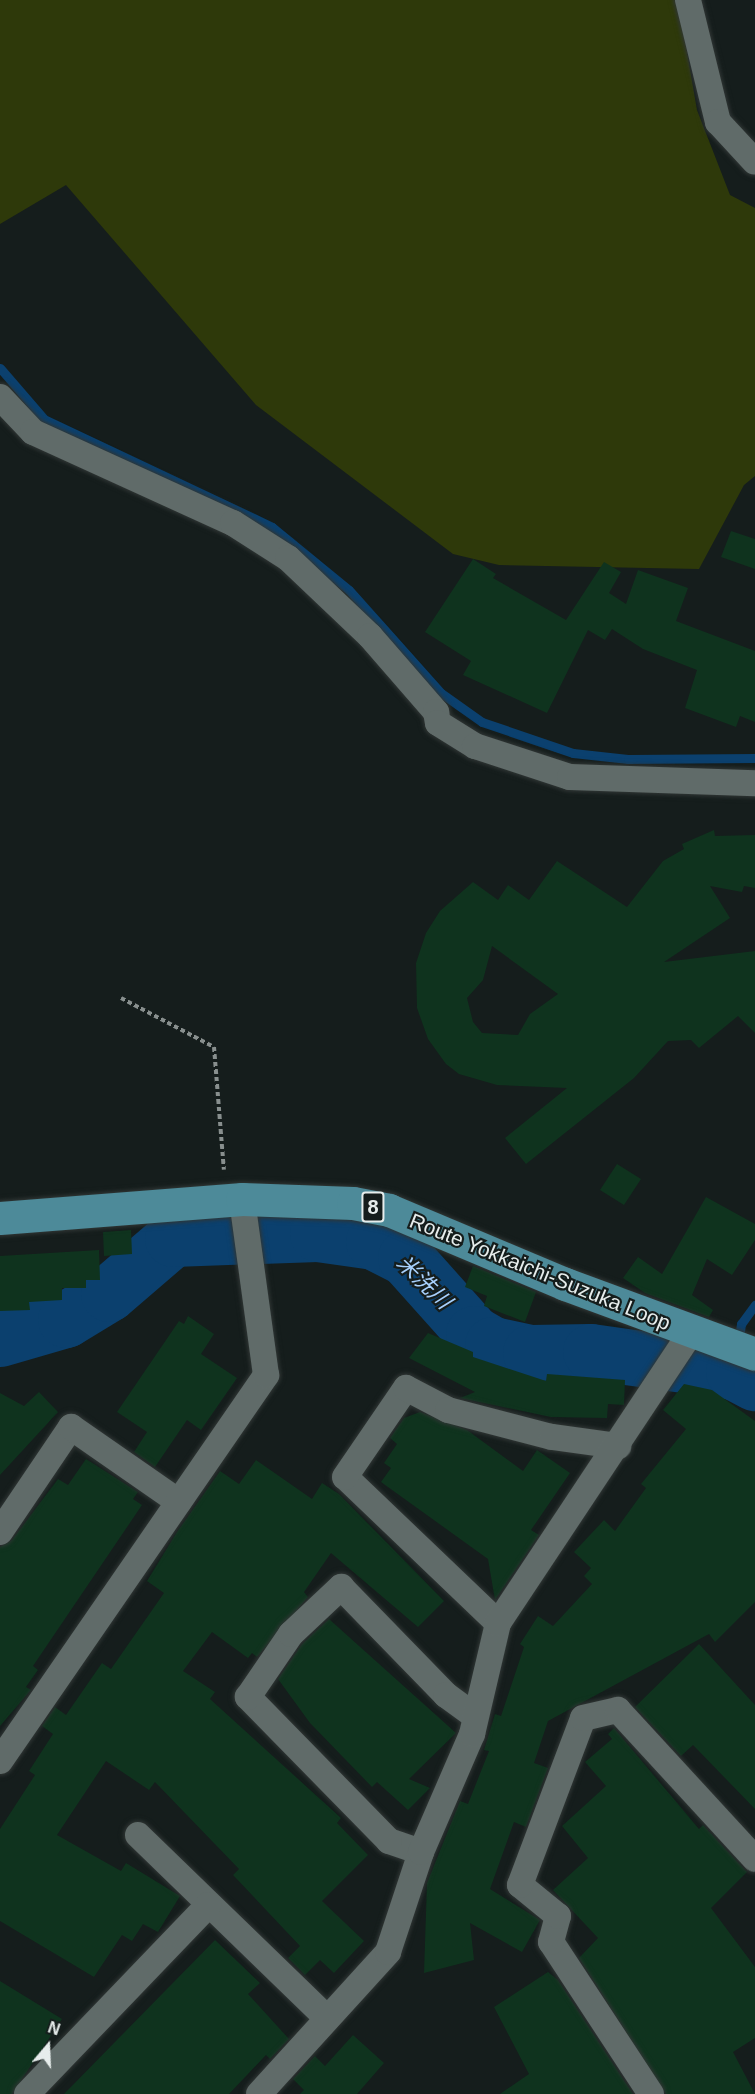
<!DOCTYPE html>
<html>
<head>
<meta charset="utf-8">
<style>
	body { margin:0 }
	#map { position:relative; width:755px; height:2094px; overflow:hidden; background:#151d1c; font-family:Helvetica,"Noto Sans JP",sans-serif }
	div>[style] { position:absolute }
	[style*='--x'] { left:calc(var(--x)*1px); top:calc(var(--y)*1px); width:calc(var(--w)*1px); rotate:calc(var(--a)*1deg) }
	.green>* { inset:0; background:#2e390a }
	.stream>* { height:9px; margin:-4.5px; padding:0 4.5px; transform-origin:4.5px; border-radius:4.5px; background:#0b406e }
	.river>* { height:56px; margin:-28px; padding:0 28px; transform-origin:28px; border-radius:28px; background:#0b406e }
	.building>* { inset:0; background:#0f331e }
	.path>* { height:4px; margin-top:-2px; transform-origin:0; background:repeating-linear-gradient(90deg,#888f8e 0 4.5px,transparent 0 7.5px) }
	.roads { filter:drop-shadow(0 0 2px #303635) drop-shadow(0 0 2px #303635) }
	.minor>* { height:26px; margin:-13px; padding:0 13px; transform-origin:13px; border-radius:13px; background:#606b69 }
	.primary>* { height:33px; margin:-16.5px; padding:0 16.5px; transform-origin:16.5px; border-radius:16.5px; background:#4d8a99 }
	span { translate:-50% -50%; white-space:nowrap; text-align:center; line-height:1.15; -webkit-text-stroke:4.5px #151d1c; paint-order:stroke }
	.shield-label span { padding:2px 4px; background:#151d1c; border:2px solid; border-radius:4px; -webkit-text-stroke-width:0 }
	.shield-label { font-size:20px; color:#e7edec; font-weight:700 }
	.street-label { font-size:21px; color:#e7edec }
	.water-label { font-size:22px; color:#a7d0fc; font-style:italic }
	.north { position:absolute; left:18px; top:2016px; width:60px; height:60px; -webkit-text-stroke:4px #151d1c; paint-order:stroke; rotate:19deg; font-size:16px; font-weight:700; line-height:24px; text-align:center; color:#e7edec }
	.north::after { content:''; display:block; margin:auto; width:21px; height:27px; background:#e7edec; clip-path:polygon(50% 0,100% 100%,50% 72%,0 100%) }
</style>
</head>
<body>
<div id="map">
	<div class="green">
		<div style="clip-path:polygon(0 0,678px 0,697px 110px,730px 195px,755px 208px,755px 476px,744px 485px,699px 569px,499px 565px,453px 554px,256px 405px,66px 185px,0 224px)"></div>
	</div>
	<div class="stream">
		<div style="--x:0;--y:368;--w:67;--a:49.2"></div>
		<div style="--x:44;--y:419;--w:252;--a:25.3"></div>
		<div style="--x:272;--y:527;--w:99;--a:39.3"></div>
		<div style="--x:349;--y:590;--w:138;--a:48.2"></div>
		<div style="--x:441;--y:693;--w:50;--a:35.3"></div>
		<div style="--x:482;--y:722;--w:96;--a:18.8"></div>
		<div style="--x:573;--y:753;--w:55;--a:6.2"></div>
		<div style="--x:628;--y:759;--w:127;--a:-0.5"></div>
		<div style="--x:734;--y:1372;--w:49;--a:-81.7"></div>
		<div style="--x:741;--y:1324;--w:24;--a:-54"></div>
	</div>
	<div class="river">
		<div style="--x:0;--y:1339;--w:69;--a:-16.1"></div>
		<div style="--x:66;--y:1320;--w:50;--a:-31.2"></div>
		<div style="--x:109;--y:1294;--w:84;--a:-40.7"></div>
		<div style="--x:173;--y:1239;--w:145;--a:-2"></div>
		<div style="--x:318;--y:1234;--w:57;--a:8.1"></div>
		<div style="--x:374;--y:1242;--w:36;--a:27"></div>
		<div style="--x:406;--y:1258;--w:102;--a:48.2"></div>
		<div style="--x:474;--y:1334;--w:22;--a:30"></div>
		<div style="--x:493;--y:1345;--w:39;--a:12"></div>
		<div style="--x:531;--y:1353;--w:60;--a:-1"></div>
		<div style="--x:591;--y:1352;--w:144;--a:8"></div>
		<div style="--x:734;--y:1372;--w:24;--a:28"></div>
	</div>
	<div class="building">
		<div style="clip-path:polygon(731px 531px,755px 539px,755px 569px,721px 557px)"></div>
		<div style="clip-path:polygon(473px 559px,496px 574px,493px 578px,566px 620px,604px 562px,621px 572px,609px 593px,626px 604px,638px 570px,688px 588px,676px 621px,755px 651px,755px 722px,740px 716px,736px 727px,685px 708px,697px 670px,643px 649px,612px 629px,605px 640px,588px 630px,547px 713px,463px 675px,471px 661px,425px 632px)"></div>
		<div style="clip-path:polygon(evenodd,714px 830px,715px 836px,755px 835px,755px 888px,744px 886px,742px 892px,710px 886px,730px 918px,664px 962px,755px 951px,755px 1033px,738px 1016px,699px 1048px,691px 1040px,668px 1041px,634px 1078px,526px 1164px,505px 1138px,567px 1088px,497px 1085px,459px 1074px,446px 1064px,428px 1039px,417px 1008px,416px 963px,426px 933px,440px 911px,473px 882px,498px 900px,508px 885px,529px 900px,557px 861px,627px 907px,663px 861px,684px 849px,682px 844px,714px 830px,492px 946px,558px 994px,530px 1014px,518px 1035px,482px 1033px,473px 1022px,467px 998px,483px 980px,492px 946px)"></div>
		<div style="clip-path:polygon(617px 1164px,641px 1179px,624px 1205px,600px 1190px)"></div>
		<div style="clip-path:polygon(706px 1197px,755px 1224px,755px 1240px,732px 1275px,707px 1259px,692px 1295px,713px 1310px,709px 1317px,645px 1293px,623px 1278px,638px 1257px,662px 1274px)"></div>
		<div style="clip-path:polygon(131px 1230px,132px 1254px,104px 1256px,103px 1232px)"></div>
		<div style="clip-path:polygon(99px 1250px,100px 1280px,86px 1280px,86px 1288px,62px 1288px,62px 1300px,29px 1302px,30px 1310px,0 1311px,0 1256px)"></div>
		<div style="clip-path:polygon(473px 1266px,536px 1292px,525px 1322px,484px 1306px,487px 1296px,465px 1287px)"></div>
		<div style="clip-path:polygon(188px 1316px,214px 1334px,201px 1354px,237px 1378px,201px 1430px,187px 1420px,155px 1467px,134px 1452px,147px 1432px,117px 1412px,179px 1321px,184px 1324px)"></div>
		<div style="clip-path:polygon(428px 1333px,473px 1352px,473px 1357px,546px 1381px,547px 1374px,625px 1380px,624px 1405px,608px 1404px,607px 1418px,551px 1417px,460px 1398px,475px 1392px,409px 1358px)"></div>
		<div style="clip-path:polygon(684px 1384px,712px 1390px,755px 1421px,755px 1602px,715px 1642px,709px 1634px,548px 1721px,534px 1763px,548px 1768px,526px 1827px,514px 1822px,490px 1889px,540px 1920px,522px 1952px,470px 1923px,474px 1960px,424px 1973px,427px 1883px,460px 1801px,468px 1804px,489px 1751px,484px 1750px,495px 1714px,501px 1716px,524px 1647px,520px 1644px,538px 1616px,553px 1626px,592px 1584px,584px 1576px,591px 1568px,574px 1552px,604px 1520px,615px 1531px,646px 1488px,641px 1484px,686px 1429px,663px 1410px)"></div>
		<div style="clip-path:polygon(39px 1392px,58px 1412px,0 1475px,0 1393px,24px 1406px)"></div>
		<div style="clip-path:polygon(420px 1412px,467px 1430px,523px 1471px,537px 1450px,570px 1473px,531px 1530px,539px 1535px,495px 1600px,488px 1559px,381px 1482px,391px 1468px,384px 1463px,397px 1444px,390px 1438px,404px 1418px)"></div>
		<div style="clip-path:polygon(86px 1459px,138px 1492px,133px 1499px,142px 1505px,33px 1666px,38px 1670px,26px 1687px,31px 1690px,0 1726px,0 1547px,12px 1540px,58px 1479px,68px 1485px)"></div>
		<div style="clip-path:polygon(256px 1460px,312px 1499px,322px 1483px,339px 1494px,444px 1601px,418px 1627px,331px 1553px,304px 1592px,308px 1597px,257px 1657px,252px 1653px,248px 1658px,212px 1632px,183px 1671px,215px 1692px,210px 1699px,341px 1818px,337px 1823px,368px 1855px,322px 1901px,364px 1941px,334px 1973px,320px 1960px,305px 1975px,288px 1958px,300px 1946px,233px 1875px,239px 1869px,155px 1782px,149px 1790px,106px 1761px,57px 1835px,121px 1871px,126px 1863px,180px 1896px,158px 1932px,143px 1924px,132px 1941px,122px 1935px,94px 1977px,0 1921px,0 1829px,35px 1775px,29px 1771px,53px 1734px,42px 1726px,55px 1707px,66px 1715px,102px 1663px,111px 1669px,164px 1593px,147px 1581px,177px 1532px,220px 1471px,239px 1484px)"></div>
		<div style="clip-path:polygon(329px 1619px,456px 1733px,409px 1779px,430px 1788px,408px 1810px,377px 1782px,372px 1787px,310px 1723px,278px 1679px,302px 1644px)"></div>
		<div style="clip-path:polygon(699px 1644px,755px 1705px,755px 1809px,693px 1745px,681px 1756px,635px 1707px)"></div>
		<div style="clip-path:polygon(614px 1728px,699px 1829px,703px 1825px,747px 1872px,711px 1908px,755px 1967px,755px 2038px,733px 2052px,755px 2094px,666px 2094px,579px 1958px,598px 1938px,553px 1890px,588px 1858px,562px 1826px,606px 1786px,585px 1762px,612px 1739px,608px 1734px)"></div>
		<div style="clip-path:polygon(215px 1940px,260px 1983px,248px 1994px,289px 2039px,270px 2059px,266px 2055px,229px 2094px,64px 2094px)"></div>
		<div style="clip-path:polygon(548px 1972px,558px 1980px,633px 2094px,500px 2094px,529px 2074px,494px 2007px)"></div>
		<div style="clip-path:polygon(0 1981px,62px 2019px,12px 2094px,0 2094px)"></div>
		<div style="clip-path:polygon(353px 2035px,384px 2063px,357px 2094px,300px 2094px,304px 2090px,293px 2079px,315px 2056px,325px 2066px)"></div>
	</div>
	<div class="path">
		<div style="--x:121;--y:998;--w:105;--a:27.8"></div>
		<div style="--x:214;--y:1047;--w:123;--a:85.4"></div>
	</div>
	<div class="roads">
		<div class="minor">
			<div style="--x:688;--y:0;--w:126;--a:76.2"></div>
			<div style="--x:718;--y:122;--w:54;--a:47.2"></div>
			<div style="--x:0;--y:397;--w:48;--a:46.7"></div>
			<div style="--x:33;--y:432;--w:220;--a:24.5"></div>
			<div style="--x:233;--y:523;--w:65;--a:32.5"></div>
			<div style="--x:288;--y:558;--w:113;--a:43.6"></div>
			<div style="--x:370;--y:636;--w:101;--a:49"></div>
			<div style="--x:436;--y:712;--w:11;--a:80"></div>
			<div style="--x:438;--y:723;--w:44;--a:31.9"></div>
			<div style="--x:475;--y:746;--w:100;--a:18.1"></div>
			<div style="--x:570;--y:777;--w:185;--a:1.9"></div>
			<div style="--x:0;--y:1532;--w:127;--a:-55.9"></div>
			<div style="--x:71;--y:1427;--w:131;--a:34.8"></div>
			<div style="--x:498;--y:1623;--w:211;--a:-136.3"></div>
			<div style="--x:345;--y:1477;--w:108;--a:-55.6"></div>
			<div style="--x:406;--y:1388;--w:47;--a:27.6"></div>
			<div style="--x:448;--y:1410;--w:107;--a:14.6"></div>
			<div style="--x:552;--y:1437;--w:67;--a:7.8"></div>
			<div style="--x:0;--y:1761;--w:469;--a:-55.4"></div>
			<div style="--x:266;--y:1375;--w:178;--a:-97.8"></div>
			<div style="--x:138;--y:1835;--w:262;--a:44.1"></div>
			<div style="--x:421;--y:1852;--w:34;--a:-161"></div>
			<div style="--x:389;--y:1841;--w:202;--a:-134.4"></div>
			<div style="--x:248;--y:1697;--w:76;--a:-55.7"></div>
			<div style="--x:291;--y:1634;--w:69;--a:-43.2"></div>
			<div style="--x:341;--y:1587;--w:151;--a:45.8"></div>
			<div style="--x:446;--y:1695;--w:36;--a:36"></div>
			<div style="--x:27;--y:2094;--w:262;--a:-46.2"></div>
			<div style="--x:259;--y:2094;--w:192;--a:-47.7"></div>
			<div style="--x:388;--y:1952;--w:105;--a:-71.7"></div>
			<div style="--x:421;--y:1852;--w:129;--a:-66.6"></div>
			<div style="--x:472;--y:1734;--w:114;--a:-76.8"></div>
			<div style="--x:498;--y:1623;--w:348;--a:-56.4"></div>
			<div style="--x:651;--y:2094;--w:182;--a:-123.3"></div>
			<div style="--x:551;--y:1942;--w:27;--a:-75"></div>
			<div style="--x:558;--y:1916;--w:49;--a:-140.8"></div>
			<div style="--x:520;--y:1885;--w:178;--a:-69.3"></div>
			<div style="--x:583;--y:1718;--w:36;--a:-13"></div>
			<div style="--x:618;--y:1710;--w:202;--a:47.4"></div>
		</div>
		<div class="primary">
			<div style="--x:0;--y:1218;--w:243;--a:-4.5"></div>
			<div style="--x:242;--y:1199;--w:111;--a:2.1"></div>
			<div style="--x:353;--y:1203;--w:37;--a:11"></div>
			<div style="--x:389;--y:1210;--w:191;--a:22.8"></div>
			<div style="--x:565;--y:1284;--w:202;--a:20.2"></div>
		</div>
	</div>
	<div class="shield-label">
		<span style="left:373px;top:1207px">8</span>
	</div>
	<div class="street-label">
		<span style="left:540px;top:1272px;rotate:22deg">Route Yokkaichi-Suzuka Loop</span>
	</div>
	<div class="water-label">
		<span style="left:424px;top:1282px;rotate:44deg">米洗川</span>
	</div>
	<div class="north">N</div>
</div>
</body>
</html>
